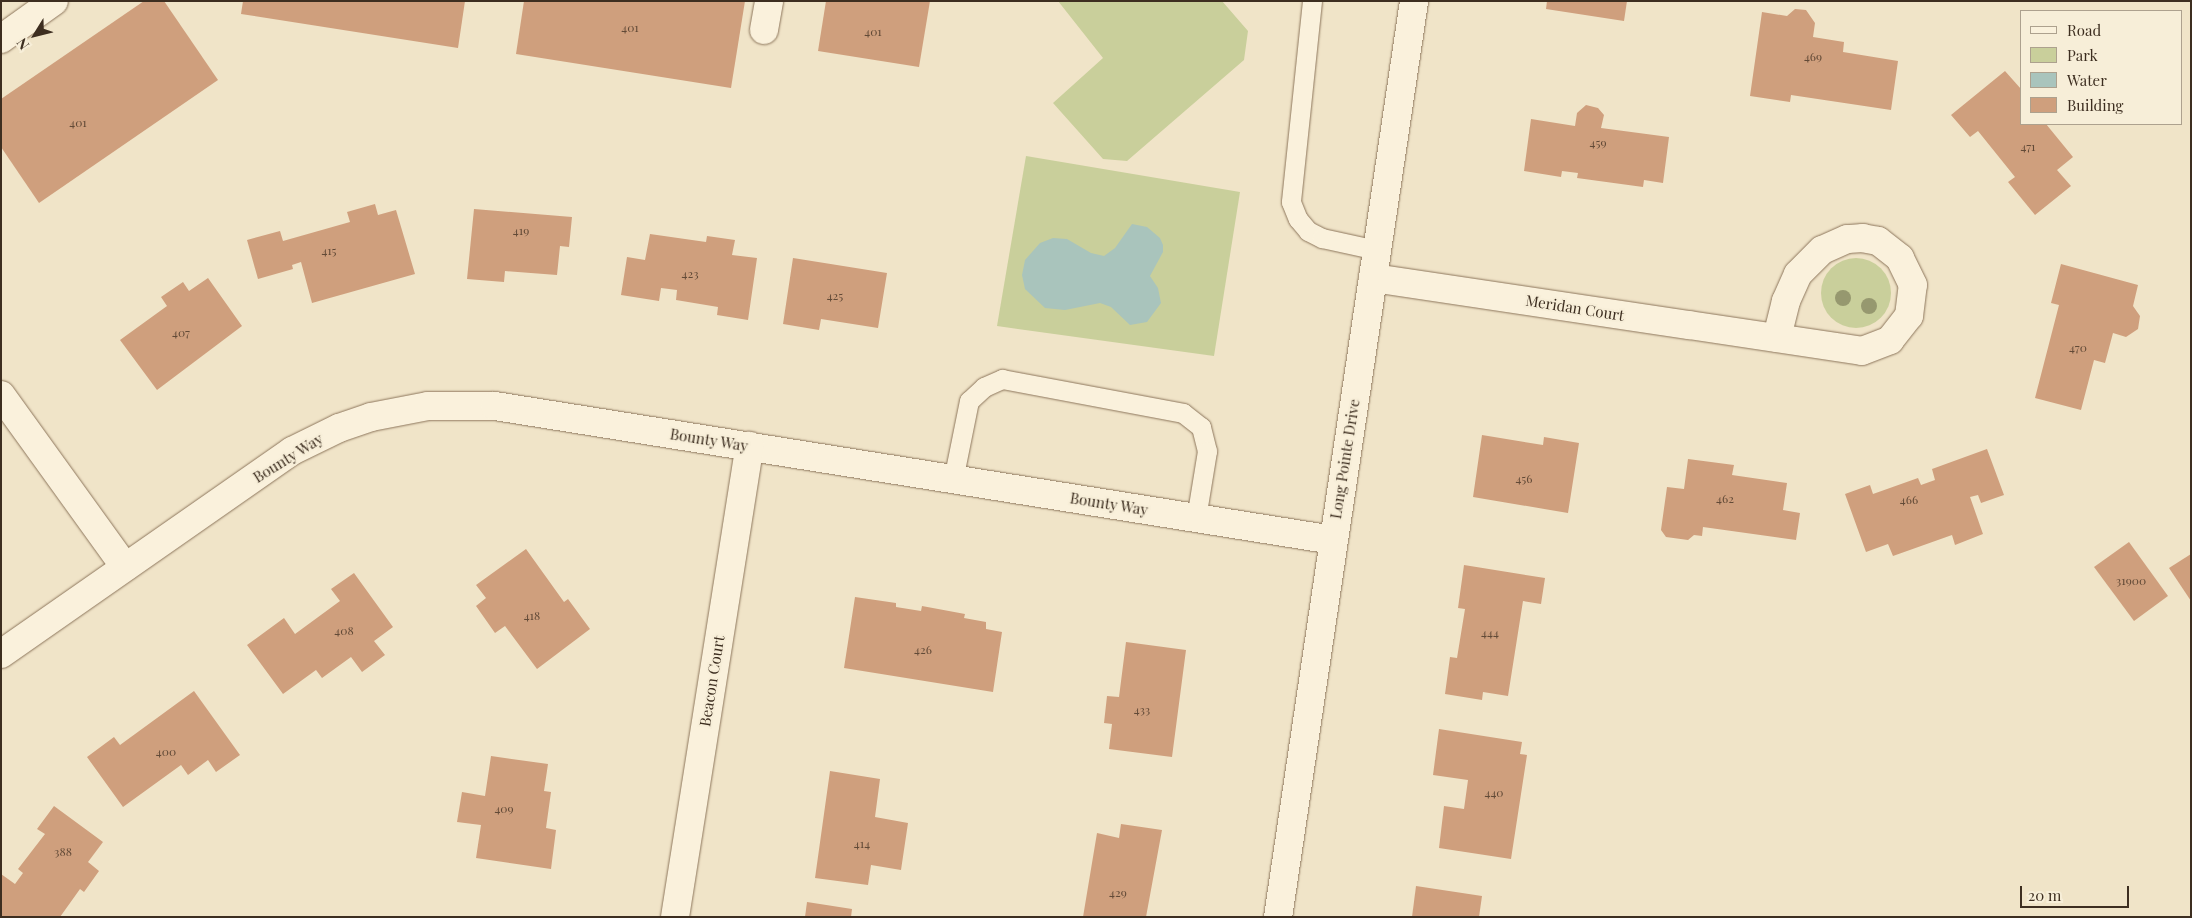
<!DOCTYPE html>
<html>
<head>
<meta charset="utf-8">
<style>
	body { margin:0 }
	#map { position:relative; width:2192px; height:918px; overflow:hidden; background:#f0e4c8; font-family:"Playfair Display",serif }
	div>[style] { position:absolute }
	[style*='--x'] { left:calc(var(--x)*1px); top:calc(var(--y)*1px); width:calc(var(--w)*1px); rotate:calc(var(--a)*1deg) }
	.green>* { inset:0; background:#c9cf9b }
	.round { border-radius:50% }
	.water>* { inset:0; background:#a9c4bc }
	.building>* { inset:0; background:#cf9f7d }
	.roads { filter:drop-shadow(0 0 1px #8d765c) drop-shadow(0 0 1px #8d765c) }
	.service>* { height:19px; margin:-9.5px; padding:0 9.5px; transform-origin:9.5px; border-radius:9.5px; background:#faf1dc }
	.minor>* { height:28px; margin:-14px; padding:0 14px; transform-origin:14px; border-radius:14px; background:#faf1dc }
	.trees>* { width:16px; height:16px; margin:-8px; border-radius:50%; background:#96986f }
	span { translate:-50% -50%; white-space:nowrap; text-align:center; line-height:1.15; -webkit-text-stroke:4px #f7eed8; paint-order:stroke }
	.number-label { font-size:12px; color:#624a37 }
	.number-label span { -webkit-text-stroke-width:0 }
	.street-label { font-size:15px; color:#3d2e20 }
	.frame { position:absolute; inset:0; border:2px solid #3d2e20; pointer-events:none }
	.legend { position:absolute; left:2020px; top:10px; width:162px; height:115px; box-sizing:border-box; background:#f7eed8; border:1px solid #ada18e; margin:0; padding:6px 9px; list-style:none; font-size:15px; color:#3d2e20 }
	.legend li { display:flex; align-items:center; gap:10px; height:25px }
	.legend b { width:25px; border:1px solid #ada18e }
	.north { position:absolute; left:10px; top:10px; width:50px; height:50px; -webkit-text-stroke:4px #f7eed8; paint-order:stroke; rotate:234deg; font-size:14px; font-weight:700; line-height:20px; text-align:center; color:#3d2e20 }
	.north::after { content:''; display:block; margin:auto; width:18px; height:22px; background:#3d2e20; clip-path:polygon(50% 0,100% 100%,50% 72%,0 100%) }
	.scale { position:absolute; left:2020px; top:886px; width:109px; height:22px; box-sizing:border-box; border:2px solid #3d2e20; border-top:0; padding-left:6px; font-size:15px; line-height:18px; white-space:nowrap; color:#3d2e20; -webkit-text-stroke:4px #f7eed8; paint-order:stroke }
</style>
</head>
<body>
<div id="map">
	<div class="green">
		<div style="clip-path:polygon(1058px 1px,1222px 1px,1248px 31px,1244px 60px,1127px 161px,1103px 159px,1053px 103px,1103px 58px)"></div>
		<div style="clip-path:polygon(1026px 156px,1240px 192px,1214px 356px,997px 326px)"></div>
		<div class="round" style="left:1821px;top:258px;width:70px;height:70px"></div>
	</div>
	<div class="water">
		<div style="clip-path:polygon(1132px 224px,1147px 227px,1160px 238px,1163px 245px,1163px 252px,1150px 276px,1158px 288px,1161px 303px,1147px 322px,1130px 325px,1111px 307px,1100px 303px,1065px 310px,1045px 308px,1025px 289px,1022px 275px,1025px 260px,1040px 243px,1053px 238px,1067px 239px,1091px 253px,1104px 256px,1115px 248px)"></div>
	</div>
	<div class="building">
		<div style="clip-path:polygon(144px 1px,164px 1px,218px 80px,39px 203px,1px 147px,1px 99px)"></div>
		<div style="clip-path:polygon(243px 1px,465px 1px,458px 48px,241px 14px)"></div>
		<div style="clip-path:polygon(524px 1px,745px 1px,731px 88px,516px 54px)"></div>
		<div style="clip-path:polygon(826px 1px,930px 1px,919px 67px,818px 51px)"></div>
		<div style="clip-path:polygon(1547px 1px,1627px 1px,1624px 21px,1546px 9px)"></div>
		<div style="clip-path:polygon(1795px 9px,1806px 10px,1815px 23px,1813px 37px,1844px 42px,1843px 52px,1898px 61px,1891px 110px,1791px 95px,1790px 102px,1750px 96px,1762px 12px,1787px 16px)"></div>
		<div style="clip-path:polygon(2005px 71px,2021px 89px,2021px 124px,2046px 124px,2073px 157px,2057px 170px,2071px 186px,2035px 215px,2008px 182px,2015px 177px,1978px 131px,1970px 137px,1951px 115px)"></div>
		<div style="clip-path:polygon(1586px 105px,1598px 108px,1604px 115px,1601px 128px,1669px 137px,1663px 183px,1644px 180px,1643px 187px,1577px 178px,1578px 173px,1562px 171px,1561px 177px,1524px 171px,1531px 119px,1575px 126px,1577px 113px)"></div>
		<div style="clip-path:polygon(375px 204px,378px 215px,396px 210px,415px 274px,312px 303px,301px 262px,292px 265px,293px 269px,258px 279px,247px 240px,280px 231px,283px 241px,350px 222px,347px 212px)"></div>
		<div style="clip-path:polygon(474px 209px,572px 217px,569px 247px,560px 246px,557px 275px,505px 271px,504px 282px,467px 279px)"></div>
		<div style="clip-path:polygon(650px 234px,706px 242px,707px 236px,735px 240px,732px 255px,757px 258px,748px 320px,717px 315px,718px 307px,676px 300px,677px 290px,661px 288px,659px 301px,621px 295px,627px 257px,645px 260px)"></div>
		<div style="clip-path:polygon(793px 258px,887px 273px,878px 328px,821px 319px,819px 330px,783px 324px)"></div>
		<div style="clip-path:polygon(2061px 264px,2138px 285px,2133px 306px,2140px 316px,2138px 329px,2126px 337px,2113px 333px,2105px 363px,2094px 360px,2081px 410px,2035px 398px,2059px 305px,2051px 303px)"></div>
		<div style="clip-path:polygon(208px 278px,242px 326px,157px 390px,120px 340px,167px 306px,161px 297px,183px 282px,189px 291px)"></div>
		<div style="clip-path:polygon(1482px 435px,1543px 445px,1544px 437px,1579px 443px,1568px 513px,1473px 497px)"></div>
		<div style="clip-path:polygon(1987px 449px,2004px 495px,1981px 503px,1978px 495px,1970px 497px,1983px 534px,1955px 545px,1952px 535px,1893px 556px,1888px 544px,1866px 552px,1845px 494px,1870px 485px,1873px 494px,1918px 478px,1921px 485px,1935px 480px,1932px 469px)"></div>
		<div style="clip-path:polygon(1688px 459px,1734px 465px,1732px 475px,1787px 483px,1783px 510px,1800px 513px,1796px 540px,1703px 527px,1702px 536px,1694px 535px,1688px 540px,1666px 537px,1661px 530px,1667px 487px,1684px 489px)"></div>
		<div style="clip-path:polygon(2129px 542px,2168px 596px,2134px 621px,2094px 567px)"></div>
		<div style="clip-path:polygon(526px 549px,564px 602px,568px 599px,590px 629px,537px 669px,505px 626px,495px 633px,476px 606px,486px 598px,476px 585px)"></div>
		<div style="clip-path:polygon(2191px 554px,2191px 601px,2169px 568px)"></div>
		<div style="clip-path:polygon(1464px 565px,1545px 578px,1541px 604px,1523px 601px,1508px 696px,1483px 692px,1482px 700px,1445px 694px,1450px 657px,1457px 658px,1465px 609px,1458px 608px)"></div>
		<div style="clip-path:polygon(354px 573px,393px 627px,374px 641px,385px 655px,362px 672px,351px 657px,322px 678px,316px 670px,283px 694px,247px 645px,284px 618px,295px 634px,340px 601px,331px 589px)"></div>
		<div style="clip-path:polygon(855px 597px,896px 603px,896px 607px,921px 611px,922px 606px,965px 614px,964px 618px,986px 622px,986px 629px,1002px 632px,993px 692px,844px 668px)"></div>
		<div style="clip-path:polygon(1126px 642px,1186px 650px,1172px 757px,1109px 749px,1112px 724px,1104px 723px,1107px 696px,1119px 697px)"></div>
		<div style="clip-path:polygon(194px 691px,240px 755px,216px 772px,208px 760px,188px 775px,181px 765px,123px 807px,87px 757px,114px 737px,120px 745px)"></div>
		<div style="clip-path:polygon(1439px 729px,1522px 742px,1520px 754px,1527px 755px,1511px 859px,1439px 848px,1444px 806px,1464px 809px,1468px 780px,1433px 775px)"></div>
		<div style="clip-path:polygon(491px 756px,548px 764px,544px 791px,551px 792px,546px 828px,556px 830px,551px 869px,476px 858px,481px 825px,457px 822px,462px 792px,485px 796px)"></div>
		<div style="clip-path:polygon(830px 771px,880px 779px,875px 817px,908px 823px,901px 870px,871px 865px,868px 885px,815px 878px)"></div>
		<div style="clip-path:polygon(54px 806px,103px 842px,88px 862px,99px 871px,84px 892px,80px 889px,60px 917px,1px 917px,1px 874px,15px 884px,23px 873px,18px 869px,45px 834px,37px 829px)"></div>
		<div style="clip-path:polygon(1121px 824px,1162px 830px,1146px 917px,1083px 917px,1097px 833px,1119px 838px)"></div>
		<div style="clip-path:polygon(1416px 886px,1482px 896px,1479px 917px,1412px 917px)"></div>
		<div style="clip-path:polygon(807px 902px,852px 909px,851px 917px,805px 917px)"></div>
	</div>
	<div class="roads">
		<div class="service">
			<div style="--x:1312;--y:1;--w:202;--a:96"></div>
			<div style="--x:1291;--y:202;--w:18;--a:68"></div>
			<div style="--x:1298;--y:219;--w:16;--a:50"></div>
			<div style="--x:1308;--y:231;--w:16;--a:27"></div>
			<div style="--x:1322;--y:238;--w:56;--a:12.3"></div>
			<div style="--x:953;--y:480;--w:81;--a:-78.6"></div>
			<div style="--x:969;--y:401;--w:21;--a:-43"></div>
			<div style="--x:984;--y:387;--w:20;--a:-24"></div>
			<div style="--x:1002;--y:379;--w:184;--a:10.6"></div>
			<div style="--x:1183;--y:413;--w:23;--a:38"></div>
			<div style="--x:1201;--y:427;--w:25;--a:76"></div>
			<div style="--x:1207;--y:451;--w:68;--a:99.3"></div>
		</div>
		<div class="minor">
			<div style="--x:764;--y:30;--w:29;--a:-80"></div>
			<div style="--x:1;--y:39;--w:65;--a:-35.6"></div>
			<div style="--x:1373;--y:278;--w:319;--a:8.5"></div>
			<div style="--x:1689;--y:325;--w:175;--a:8.5"></div>
			<div style="--x:1862;--y:351;--w:30;--a:-21"></div>
			<div style="--x:1890;--y:340;--w:31;--a:-52"></div>
			<div style="--x:1909;--y:316;--w:31;--a:-83"></div>
			<div style="--x:1913;--y:285;--w:30;--a:-116"></div>
			<div style="--x:1900;--y:258;--w:28;--a:-142"></div>
			<div style="--x:1878;--y:241;--w:15;--a:-169"></div>
			<div style="--x:1863;--y:238;--w:16;--a:176"></div>
			<div style="--x:1847;--y:239;--w:27;--a:156"></div>
			<div style="--x:1822;--y:250;--w:34;--a:135"></div>
			<div style="--x:1798;--y:274;--w:30;--a:114"></div>
			<div style="--x:1786;--y:301;--w:38;--a:104"></div>
			<div style="--x:1;--y:395;--w:212;--a:54.2"></div>
			<div style="--x:1;--y:654;--w:355;--a:-34.9"></div>
			<div style="--x:292;--y:451;--w:52;--a:-26.1"></div>
			<div style="--x:339;--y:428;--w:34;--a:-19"></div>
			<div style="--x:371;--y:417;--w:58;--a:-10.9"></div>
			<div style="--x:428;--y:406;--w:67;--a:0"></div>
			<div style="--x:495;--y:406;--w:849;--a:9.08"></div>
			<div style="--x:675;--y:917;--w:477;--a:-81"></div>
			<div style="--x:1278;--y:917;--w:926;--a:-81.55"></div>
		</div>
	</div>
	<div class="trees">
		<div style="left:1843px;top:298px"></div>
		<div style="left:1869px;top:306px"></div>
	</div>
	<div class="number-label">
		<span style="left:630px;top:28px">401</span>
		<span style="left:873px;top:32px">401</span>
		<span style="left:1813px;top:57px">469</span>
		<span style="left:78px;top:123px">401</span>
		<span style="left:1598px;top:143px">459</span>
		<span style="left:2028px;top:147px">471</span>
		<span style="left:521px;top:231px">419</span>
		<span style="left:329px;top:251px">415</span>
		<span style="left:690px;top:274px">423</span>
		<span style="left:835px;top:296px">425</span>
		<span style="left:181px;top:333px">407</span>
		<span style="left:2078px;top:348px">470</span>
		<span style="left:1524px;top:479px">456</span>
		<span style="left:1725px;top:499px">462</span>
		<span style="left:1909px;top:500px">466</span>
		<span style="left:2131px;top:581px">31900</span>
		<span style="left:532px;top:616px">418</span>
		<span style="left:344px;top:631px">408</span>
		<span style="left:1490px;top:633px">444</span>
		<span style="left:923px;top:650px">426</span>
		<span style="left:1142px;top:710px">433</span>
		<span style="left:166px;top:752px">400</span>
		<span style="left:1494px;top:793px">440</span>
		<span style="left:504px;top:809px">409</span>
		<span style="left:862px;top:844px">414</span>
		<span style="left:63px;top:852px">388</span>
		<span style="left:1118px;top:893px">429</span>
	</div>
	<div class="street-label">
		<span style="left:1575px;top:308px;rotate:9deg">Meridan Court</span>
		<span style="left:709px;top:440px;rotate:9deg">Bounty Way</span>
		<span style="left:288px;top:458px;rotate:-32deg">Bounty Way</span>
		<span style="left:1345px;top:459px;rotate:-81deg">Long Pointe Drive</span>
		<span style="left:1109px;top:504px;rotate:9deg">Bounty Way</span>
		<span style="left:712px;top:681px;rotate:-81deg">Beacon Court</span>
	</div>
	<div class="frame"></div>
	<ul class="legend">
	<li><b style="height:6px;background:#faf1dc"></b>Road</li>
	<li><b style="height:14px;background:#c9cf9b"></b>Park</li>
	<li><b style="height:14px;background:#a9c4bc"></b>Water</li>
	<li><b style="height:14px;background:#cf9f7d"></b>Building</li>
	</ul>
	<div class="north">N</div>
	<div class="scale">20 m</div>
</div>
</body>
</html>
